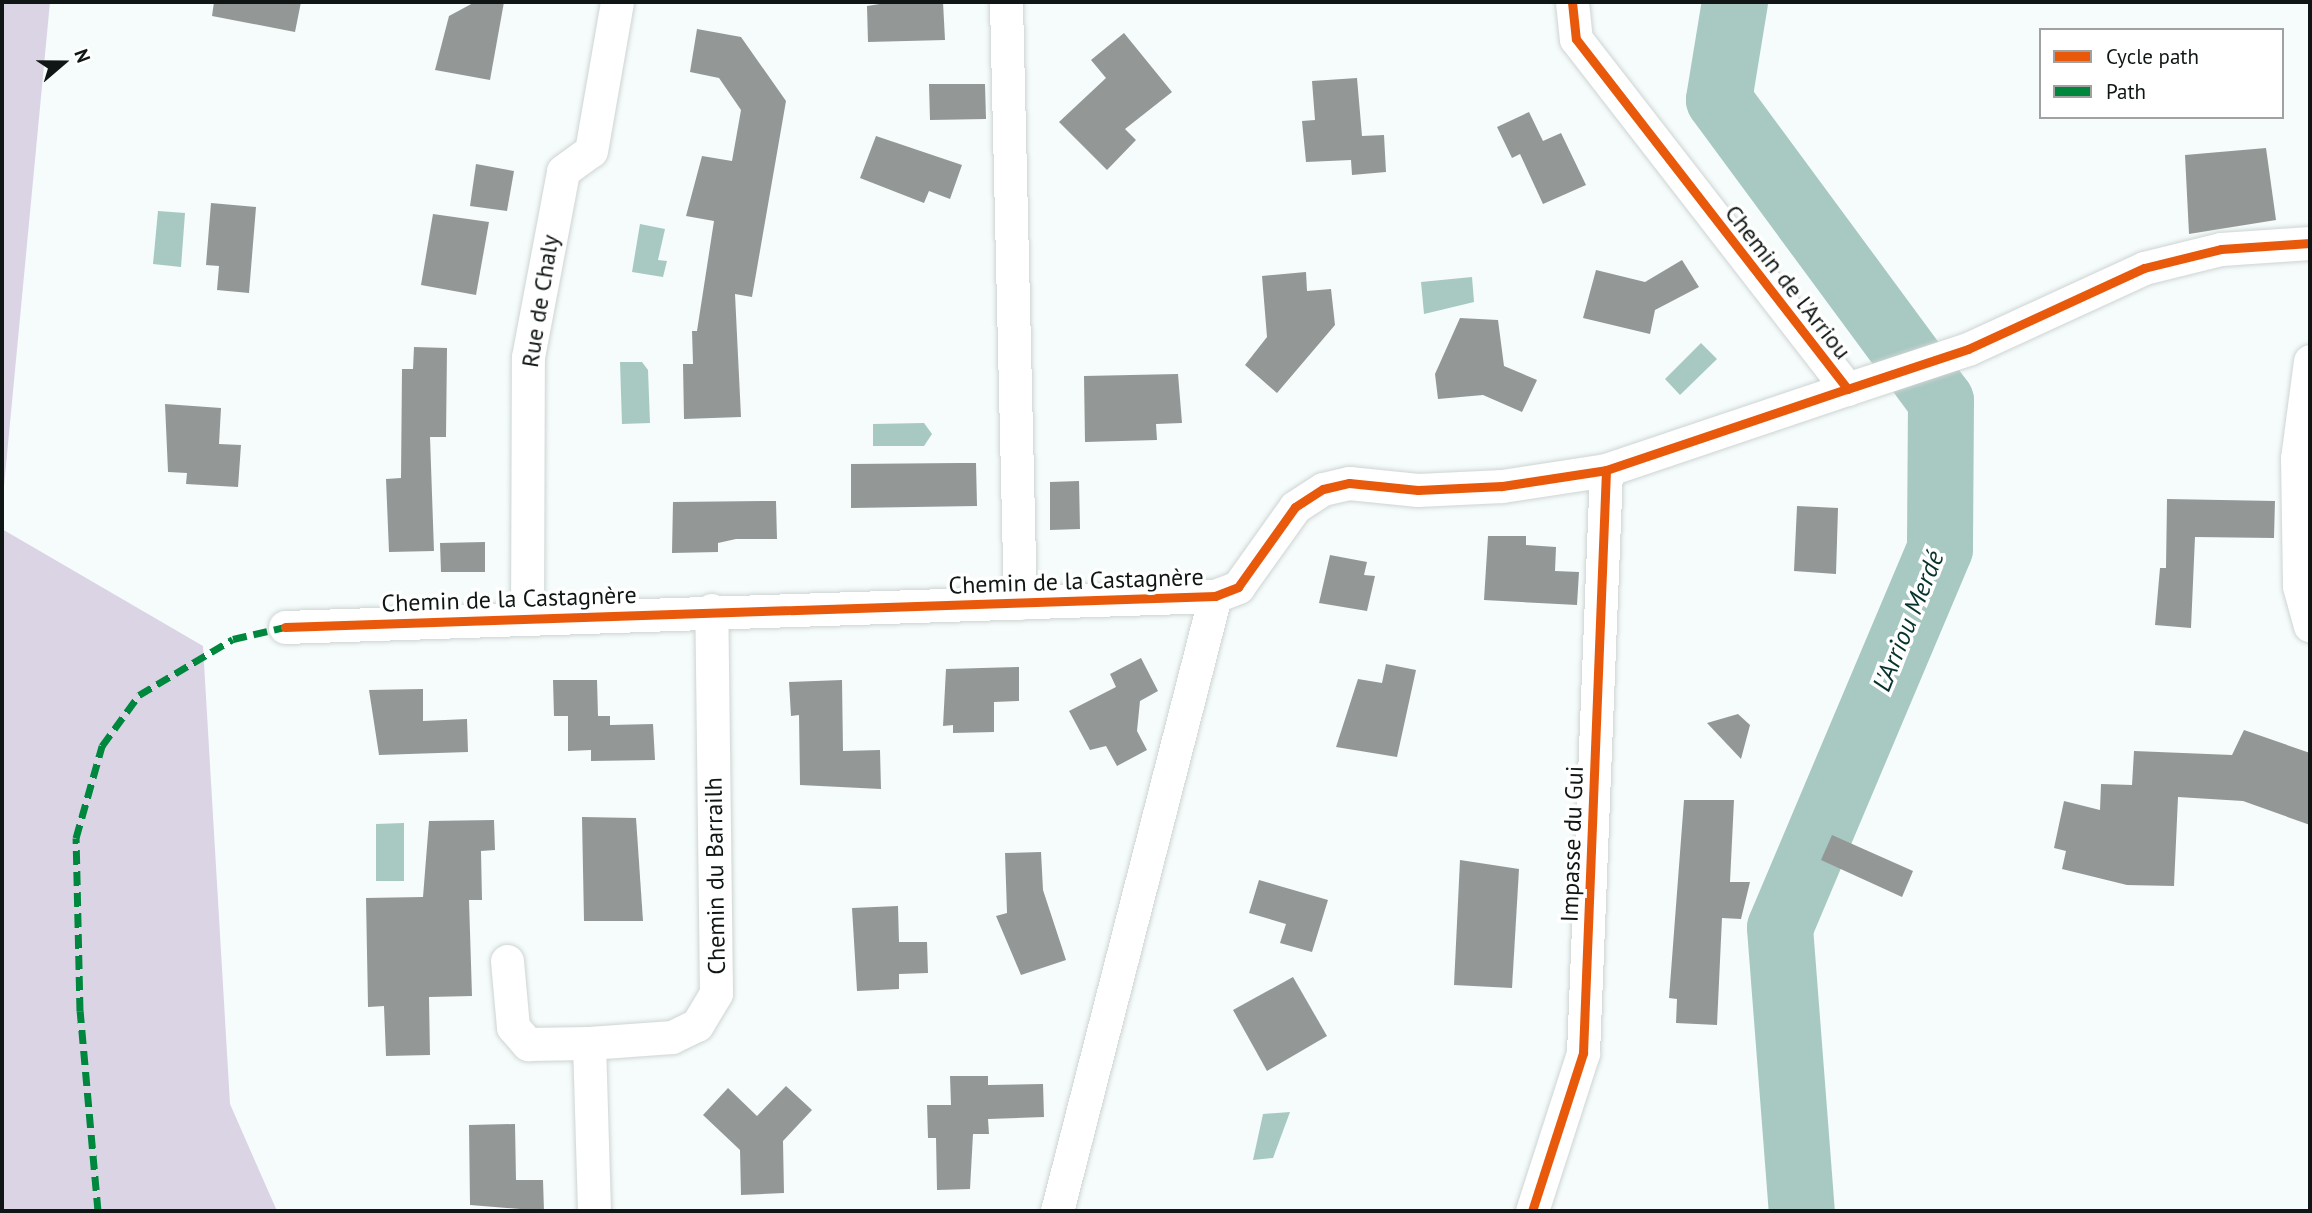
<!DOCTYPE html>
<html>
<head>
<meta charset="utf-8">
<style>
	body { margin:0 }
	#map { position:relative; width:2312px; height:1213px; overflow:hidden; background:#f5fcfb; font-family:"PT Sans",sans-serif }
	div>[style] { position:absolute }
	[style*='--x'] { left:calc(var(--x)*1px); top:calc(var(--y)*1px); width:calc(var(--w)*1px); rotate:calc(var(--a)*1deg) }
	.forest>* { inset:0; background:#dbd4e5 }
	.water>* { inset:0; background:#a8c8c2 }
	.river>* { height:66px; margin:-33px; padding:0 33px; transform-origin:33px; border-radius:33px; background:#a8c8c2 }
	.building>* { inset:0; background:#939897 }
	.roads { filter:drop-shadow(0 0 2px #ced4d3) drop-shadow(0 0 2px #ced4d3) }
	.street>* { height:33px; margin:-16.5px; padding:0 16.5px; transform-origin:16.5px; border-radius:16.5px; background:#fefffe }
	.quiet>* { height:7px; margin-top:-3.5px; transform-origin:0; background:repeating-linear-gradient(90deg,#00873e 0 14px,transparent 0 21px) }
	.cycleway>* { height:9px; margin:-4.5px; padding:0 4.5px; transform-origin:4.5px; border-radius:4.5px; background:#e8590c }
	span { translate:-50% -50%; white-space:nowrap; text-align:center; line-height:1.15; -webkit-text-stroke:7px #fff; paint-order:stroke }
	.street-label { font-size:24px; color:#101615 }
	.water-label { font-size:26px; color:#06322c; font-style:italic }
	.frame { position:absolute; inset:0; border:4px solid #101615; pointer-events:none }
	.legend { position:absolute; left:2039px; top:28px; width:245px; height:91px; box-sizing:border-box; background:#fff; border:2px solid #9fa2a1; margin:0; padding:9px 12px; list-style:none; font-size:21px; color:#101615 }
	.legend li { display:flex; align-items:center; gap:14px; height:35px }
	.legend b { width:35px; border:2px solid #9fa2a1 }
	.north { position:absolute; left:28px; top:28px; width:70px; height:70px; -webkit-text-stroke:5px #fff; paint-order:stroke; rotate:70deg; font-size:19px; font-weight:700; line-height:28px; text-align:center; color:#101615 }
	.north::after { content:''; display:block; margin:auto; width:24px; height:32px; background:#101615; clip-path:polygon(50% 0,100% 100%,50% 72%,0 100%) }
</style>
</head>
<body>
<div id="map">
	<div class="forest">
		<div style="clip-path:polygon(2px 2px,50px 2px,2px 507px)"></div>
		<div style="clip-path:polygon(2px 529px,203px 646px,230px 1104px,277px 1211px,2px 1211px)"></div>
	</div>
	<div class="water">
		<div style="clip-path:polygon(158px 211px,185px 213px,181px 267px,153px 264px)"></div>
		<div style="clip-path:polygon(640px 224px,665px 229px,658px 260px,667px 261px,663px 277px,632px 272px)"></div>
		<div style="clip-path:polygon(1472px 277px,1474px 302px,1424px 314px,1421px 282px)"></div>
		<div style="clip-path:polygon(1701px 343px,1717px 359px,1680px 395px,1665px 379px)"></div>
		<div style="clip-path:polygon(620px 362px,642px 362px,648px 370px,650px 423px,622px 424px)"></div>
		<div style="clip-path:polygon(924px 423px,932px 434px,924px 446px,873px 446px,873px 424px)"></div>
		<div style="clip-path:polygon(404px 823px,404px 881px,376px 881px,376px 824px)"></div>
		<div style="clip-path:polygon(1290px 1112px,1273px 1158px,1253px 1160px,1263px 1114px)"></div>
	</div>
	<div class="river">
		<div style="--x:1735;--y:2;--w:99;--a:99.3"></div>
		<div style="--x:1719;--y:100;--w:374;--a:53.6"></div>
		<div style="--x:1941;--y:401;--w:148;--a:90.4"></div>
		<div style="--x:1940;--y:549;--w:411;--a:112.9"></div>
		<div style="--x:1780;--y:928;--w:284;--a:85.6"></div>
	</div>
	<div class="building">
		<div style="clip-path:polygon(214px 2px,301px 2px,295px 32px,212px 16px)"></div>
		<div style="clip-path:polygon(475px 2px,504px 2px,490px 80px,435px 70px,449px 16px)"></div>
		<div style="clip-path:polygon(892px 2px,943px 2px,945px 40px,868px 42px,867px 6px)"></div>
		<div style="clip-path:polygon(697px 29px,741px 37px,786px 101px,752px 297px,735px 294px,741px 417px,684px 419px,683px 364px,693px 364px,692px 331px,697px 331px,714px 221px,686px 216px,702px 156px,732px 161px,741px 110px,719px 78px,690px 72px)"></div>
		<div style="clip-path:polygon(1124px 33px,1172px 92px,1125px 129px,1136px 140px,1107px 170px,1059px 122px,1106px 78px,1091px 60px)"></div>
		<div style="clip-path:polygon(1357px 78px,1362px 136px,1384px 135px,1386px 172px,1352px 175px,1351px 160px,1306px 162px,1302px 121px,1315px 120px,1312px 81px)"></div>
		<div style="clip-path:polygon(929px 84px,985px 84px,986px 119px,930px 120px)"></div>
		<div style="clip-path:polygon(1529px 112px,1543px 141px,1561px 133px,1586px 185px,1543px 204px,1520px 154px,1512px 158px,1497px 127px)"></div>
		<div style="clip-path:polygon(876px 136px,962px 165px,950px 199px,929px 191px,924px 203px,860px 178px)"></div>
		<div style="clip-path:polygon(2266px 148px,2276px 220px,2189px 234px,2185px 155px)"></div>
		<div style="clip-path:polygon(476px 164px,514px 171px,507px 211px,470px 206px)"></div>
		<div style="clip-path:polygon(211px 203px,256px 207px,249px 293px,217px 290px,219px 266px,206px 265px)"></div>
		<div style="clip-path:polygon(433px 214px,489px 222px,476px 295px,421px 285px)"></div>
		<div style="clip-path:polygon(1682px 260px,1699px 287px,1655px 310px,1650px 334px,1583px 318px,1596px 270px,1645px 282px)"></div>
		<div style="clip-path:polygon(1306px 272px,1307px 291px,1331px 289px,1335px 325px,1277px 393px,1245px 365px,1267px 337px,1262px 276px)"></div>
		<div style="clip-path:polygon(1460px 318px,1498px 320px,1504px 366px,1537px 380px,1522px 412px,1483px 395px,1438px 399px,1435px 374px)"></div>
		<div style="clip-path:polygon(414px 347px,447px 348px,446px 437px,430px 437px,434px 551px,389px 552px,386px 479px,401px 478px,402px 369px,413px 369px)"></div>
		<div style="clip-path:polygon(1178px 374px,1182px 423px,1156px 424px,1157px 440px,1085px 442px,1084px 376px)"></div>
		<div style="clip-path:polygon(165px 404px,221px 408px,219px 444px,241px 445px,238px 487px,186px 484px,187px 473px,168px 472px)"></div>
		<div style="clip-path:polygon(959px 463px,976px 463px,977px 506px,851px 508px,851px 464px)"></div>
		<div style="clip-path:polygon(1079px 481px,1080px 529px,1050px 530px,1050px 482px)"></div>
		<div style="clip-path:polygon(2167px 499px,2275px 501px,2274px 538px,2195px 537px,2191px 628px,2155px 625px,2160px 568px,2166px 568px)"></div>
		<div style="clip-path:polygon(763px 501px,776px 501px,777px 539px,736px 539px,718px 543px,718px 552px,672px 553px,673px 502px)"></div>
		<div style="clip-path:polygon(1797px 506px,1838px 508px,1836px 574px,1794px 571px)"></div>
		<div style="clip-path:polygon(1488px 536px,1526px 536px,1526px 545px,1556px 547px,1555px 571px,1579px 572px,1577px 605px,1484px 600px)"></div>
		<div style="clip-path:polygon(485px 542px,485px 572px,441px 572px,440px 543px)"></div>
		<div style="clip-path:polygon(1330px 555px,1367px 562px,1364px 575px,1375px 576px,1367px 611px,1319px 603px)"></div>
		<div style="clip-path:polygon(1141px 658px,1158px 691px,1140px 701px,1137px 731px,1147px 750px,1117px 766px,1106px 746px,1090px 750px,1069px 711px,1116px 687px,1110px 674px)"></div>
		<div style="clip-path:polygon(1386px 664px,1416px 670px,1397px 757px,1336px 747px,1358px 679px,1382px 683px)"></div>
		<div style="clip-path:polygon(1019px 667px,1019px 701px,994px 702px,994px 732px,953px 733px,953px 725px,943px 726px,946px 669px)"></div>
		<div style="clip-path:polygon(553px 680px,597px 680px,598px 716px,610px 716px,610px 725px,653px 724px,655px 760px,591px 761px,591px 750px,568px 751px,568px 716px,554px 716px)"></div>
		<div style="clip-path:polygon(842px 680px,843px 751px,880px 750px,881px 789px,800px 785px,799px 715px,791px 716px,789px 682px)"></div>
		<div style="clip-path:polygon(423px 689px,423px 721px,467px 719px,468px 752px,379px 755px,369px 690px)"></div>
		<div style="clip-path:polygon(1738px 714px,1750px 725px,1741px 759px,1707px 723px)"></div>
		<div style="clip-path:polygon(2244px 730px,2310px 753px,2310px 825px,2243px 801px,2178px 797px,2174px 886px,2127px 885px,2062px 869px,2066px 851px,2054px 848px,2064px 801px,2100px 810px,2101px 784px,2132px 785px,2134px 751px,2232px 755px)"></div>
		<div style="clip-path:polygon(1684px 800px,1734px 800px,1730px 882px,1750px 882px,1741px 919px,1722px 918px,1717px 1025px,1676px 1023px,1677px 999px,1669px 998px)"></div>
		<div style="clip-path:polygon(582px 817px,636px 818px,643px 921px,584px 921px)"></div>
		<div style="clip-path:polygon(494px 820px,495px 850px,481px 851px,482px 900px,469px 900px,472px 996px,429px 997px,430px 1055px,386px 1056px,384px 1006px,368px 1007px,366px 898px,423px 897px,429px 821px)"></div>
		<div style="clip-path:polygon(1832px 835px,1913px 871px,1902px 897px,1821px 860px)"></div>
		<div style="clip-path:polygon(1041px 852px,1043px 890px,1066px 960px,1021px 975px,996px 916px,1007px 913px,1005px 853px)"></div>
		<div style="clip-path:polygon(1460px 860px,1519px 869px,1512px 988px,1454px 985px)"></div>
		<div style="clip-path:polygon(1259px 880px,1328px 900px,1312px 952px,1280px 943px,1286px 924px,1249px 913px)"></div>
		<div style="clip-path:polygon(898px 906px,899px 942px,927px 942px,928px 973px,899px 974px,899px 989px,857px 991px,852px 908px)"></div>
		<div style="clip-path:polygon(1293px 977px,1327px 1036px,1267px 1071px,1233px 1010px)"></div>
		<div style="clip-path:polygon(950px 1076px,988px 1076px,988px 1085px,1043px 1084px,1044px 1117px,988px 1119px,989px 1134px,973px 1134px,970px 1189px,937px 1190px,936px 1138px,928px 1138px,927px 1105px,951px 1105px)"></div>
		<div style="clip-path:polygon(786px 1086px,812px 1110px,783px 1141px,784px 1193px,741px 1195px,740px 1150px,703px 1115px,728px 1088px,757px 1116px)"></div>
		<div style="clip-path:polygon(515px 1124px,516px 1180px,543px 1180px,544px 1211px,470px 1205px,469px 1125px)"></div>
	</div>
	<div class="roads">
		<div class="street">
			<div style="--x:1006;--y:2;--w:601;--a:88.67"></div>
			<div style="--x:1572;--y:2;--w:37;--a:84"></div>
			<div style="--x:1576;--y:39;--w:443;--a:52.2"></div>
			<div style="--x:1847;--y:389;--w:127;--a:-18.3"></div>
			<div style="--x:1968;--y:349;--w:194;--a:-24.7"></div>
			<div style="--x:2144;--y:268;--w:79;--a:-13.9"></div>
			<div style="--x:2221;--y:249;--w:89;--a:-3.9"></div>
			<div style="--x:2310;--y:361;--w:98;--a:97.6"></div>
			<div style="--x:2297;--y:458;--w:128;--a:89.1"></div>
			<div style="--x:2299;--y:586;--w:41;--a:74.6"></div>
			<div style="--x:527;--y:619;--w:262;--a:-89.8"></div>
			<div style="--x:528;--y:357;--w:189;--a:-79.3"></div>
			<div style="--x:563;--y:171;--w:34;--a:-36"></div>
			<div style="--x:591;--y:151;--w:151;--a:-80.1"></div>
			<div style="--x:285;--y:627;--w:931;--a:-1.91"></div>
			<div style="--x:1215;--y:596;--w:25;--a:-21"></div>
			<div style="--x:1238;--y:587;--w:98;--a:-54.5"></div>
			<div style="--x:1295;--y:507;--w:33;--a:-33"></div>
			<div style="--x:1323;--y:489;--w:27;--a:-13"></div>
			<div style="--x:1349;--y:483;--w:69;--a:5.8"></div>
			<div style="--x:1418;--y:490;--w:84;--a:-2.7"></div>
			<div style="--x:1502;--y:486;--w:105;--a:-8.7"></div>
			<div style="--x:1606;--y:470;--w:254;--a:-18.6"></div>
			<div style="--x:507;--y:961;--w:66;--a:84.8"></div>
			<div style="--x:513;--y:1027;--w:23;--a:49"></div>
			<div style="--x:528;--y:1044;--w:61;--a:-0.9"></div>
			<div style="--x:594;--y:1211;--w:168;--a:-91.7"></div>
			<div style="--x:589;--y:1043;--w:83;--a:-4.1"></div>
			<div style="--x:672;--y:1037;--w:28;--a:-26"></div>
			<div style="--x:697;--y:1025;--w:37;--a:-59"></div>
			<div style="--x:716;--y:993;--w:383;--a:-90.7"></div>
			<div style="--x:1057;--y:1211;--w:635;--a:-75.59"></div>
			<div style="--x:1532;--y:1211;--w:166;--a:-72.1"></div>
			<div style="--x:1583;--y:1053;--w:583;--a:-87.74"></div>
		</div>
	</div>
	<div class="quiet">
		<div style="--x:98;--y:1211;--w:201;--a:-95.1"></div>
		<div style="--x:80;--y:1011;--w:173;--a:-91.3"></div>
		<div style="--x:76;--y:838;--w:96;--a:-74.2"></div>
		<div style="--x:102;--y:746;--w:63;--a:-54"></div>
		<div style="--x:139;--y:695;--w:109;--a:-30.8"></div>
		<div style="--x:233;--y:639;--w:53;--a:-13"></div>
	</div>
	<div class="cycleway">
		<div style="--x:1572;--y:2;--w:37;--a:84"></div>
		<div style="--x:1576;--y:39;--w:443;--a:52.2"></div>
		<div style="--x:1847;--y:389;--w:127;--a:-18.3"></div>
		<div style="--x:1968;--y:349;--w:194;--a:-24.7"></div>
		<div style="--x:2144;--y:268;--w:79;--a:-13.9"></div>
		<div style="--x:2221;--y:249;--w:89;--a:-3.9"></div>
		<div style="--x:285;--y:627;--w:931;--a:-1.91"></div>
		<div style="--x:1215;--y:596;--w:25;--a:-21"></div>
		<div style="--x:1238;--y:587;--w:98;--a:-54.5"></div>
		<div style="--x:1295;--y:507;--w:33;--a:-33"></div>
		<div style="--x:1323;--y:489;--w:27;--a:-13"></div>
		<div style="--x:1349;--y:483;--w:69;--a:5.8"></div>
		<div style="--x:1418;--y:490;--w:84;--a:-2.7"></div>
		<div style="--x:1502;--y:486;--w:105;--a:-8.7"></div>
		<div style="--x:1606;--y:470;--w:254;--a:-18.6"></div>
		<div style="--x:1532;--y:1211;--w:166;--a:-72.1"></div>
		<div style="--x:1583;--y:1053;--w:583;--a:-87.74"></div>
	</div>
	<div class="street-label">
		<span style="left:1788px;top:282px;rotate:52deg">Chemin de l'Arriou</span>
		<span style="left:540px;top:301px;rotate:-81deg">Rue de Chaly</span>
		<span style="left:1076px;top:581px;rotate:-2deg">Chemin de la Castagnère</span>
		<span style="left:509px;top:599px;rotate:-2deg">Chemin de la Castagnère</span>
		<span style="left:1572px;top:844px;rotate:-88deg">Impasse du Gui</span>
		<span style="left:715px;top:876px;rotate:-91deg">Chemin du Barrailh</span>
	</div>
	<div class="water-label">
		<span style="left:1908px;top:621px;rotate:-68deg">L'Arriou Merdé</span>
	</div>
	<div class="frame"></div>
	<ul class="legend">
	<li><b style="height:9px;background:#e8590c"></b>Cycle path</li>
	<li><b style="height:9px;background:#00873e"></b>Path</li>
	</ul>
	<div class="north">N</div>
</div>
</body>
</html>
